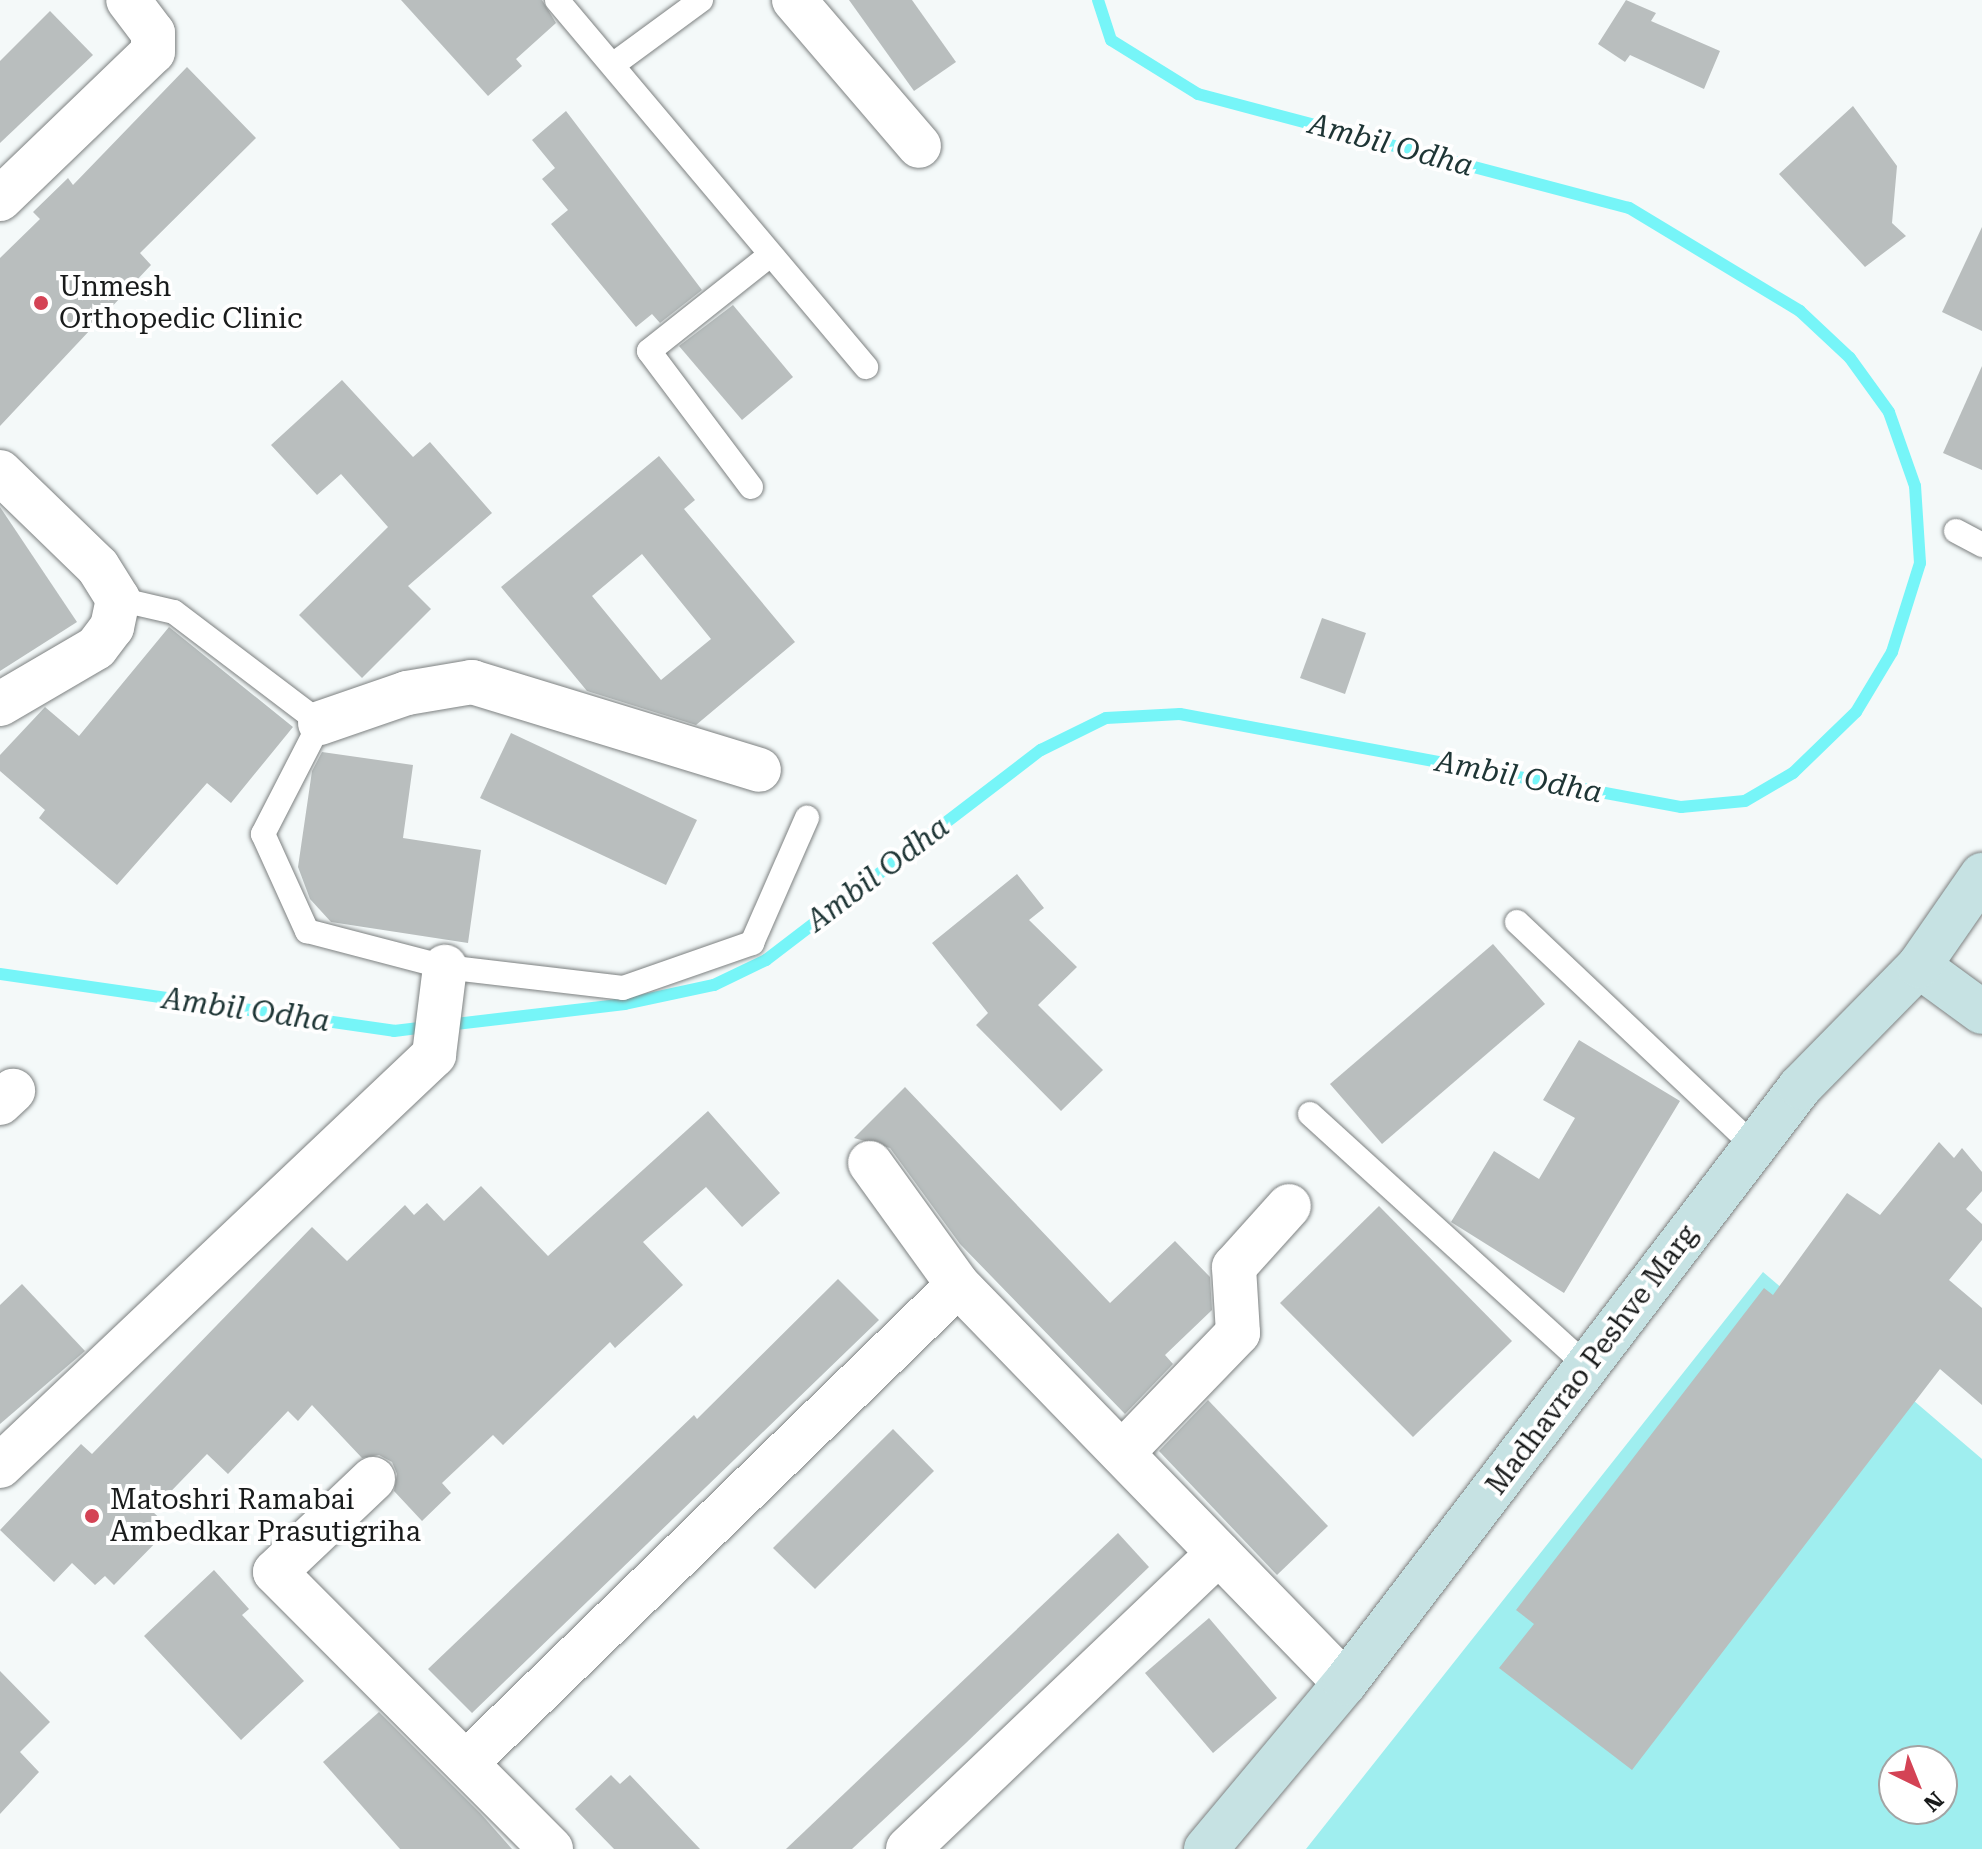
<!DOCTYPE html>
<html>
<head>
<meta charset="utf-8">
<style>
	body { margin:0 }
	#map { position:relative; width:1982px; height:1849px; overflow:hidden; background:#f4f9f9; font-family:"Roboto Serif",serif }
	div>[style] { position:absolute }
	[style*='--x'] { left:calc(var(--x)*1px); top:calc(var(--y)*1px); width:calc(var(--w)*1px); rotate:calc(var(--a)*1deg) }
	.green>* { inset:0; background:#9feeef }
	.stream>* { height:12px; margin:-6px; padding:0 6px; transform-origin:6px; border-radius:6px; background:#76f5f8 }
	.building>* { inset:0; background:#b9bebe }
	.roads { filter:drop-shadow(0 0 2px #7d8181) drop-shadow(0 0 2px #7d8181) }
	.lane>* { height:24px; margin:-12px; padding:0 12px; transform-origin:12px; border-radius:12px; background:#fff }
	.street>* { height:44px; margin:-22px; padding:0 22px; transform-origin:22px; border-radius:22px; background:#fff }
	.secondary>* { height:44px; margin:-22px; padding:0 22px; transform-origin:22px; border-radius:22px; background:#c6e2e3 }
	.dots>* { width:22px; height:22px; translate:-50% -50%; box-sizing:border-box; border:4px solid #fff; border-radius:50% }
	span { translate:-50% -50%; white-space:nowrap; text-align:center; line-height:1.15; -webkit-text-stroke:8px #fff; paint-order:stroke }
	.poi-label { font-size:28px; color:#191b1b }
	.left { translate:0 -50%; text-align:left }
	.street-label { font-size:28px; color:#191b1b }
	.water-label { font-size:30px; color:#1e3535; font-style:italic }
	.north { position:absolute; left:1878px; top:1745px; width:80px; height:80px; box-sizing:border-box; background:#fff; border:2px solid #a3a4a4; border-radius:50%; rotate:137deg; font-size:22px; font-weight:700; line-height:32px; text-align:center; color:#191b1b }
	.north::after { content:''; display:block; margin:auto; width:28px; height:36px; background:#d44355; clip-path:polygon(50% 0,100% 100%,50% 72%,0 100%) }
</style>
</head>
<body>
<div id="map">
	<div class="green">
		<div style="clip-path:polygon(evenodd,1763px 1272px,1982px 1459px,1982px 1849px,1306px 1849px,1763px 1272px,1894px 1761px,1942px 1761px,1942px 1809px,1894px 1809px,1894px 1761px)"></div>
	</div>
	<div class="stream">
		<div style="--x:0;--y:974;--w:398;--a:8.2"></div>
		<div style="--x:394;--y:1031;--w:34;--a:-7"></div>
		<div style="--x:447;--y:1025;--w:179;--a:-6.7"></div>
		<div style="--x:625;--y:1004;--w:91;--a:-12.1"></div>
		<div style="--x:714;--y:985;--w:58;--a:-25.7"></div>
		<div style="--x:766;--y:960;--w:346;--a:-37.4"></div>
		<div style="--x:1041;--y:750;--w:72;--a:-26.2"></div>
		<div style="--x:1106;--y:718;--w:74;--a:-3.1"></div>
		<div style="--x:1180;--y:714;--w:510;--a:10.52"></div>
		<div style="--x:1681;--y:807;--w:64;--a:-5.4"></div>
		<div style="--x:1745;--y:801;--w:56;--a:-30.3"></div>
		<div style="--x:1793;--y:773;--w:88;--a:-44.1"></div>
		<div style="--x:1856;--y:712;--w:70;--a:-59"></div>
		<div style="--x:1892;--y:652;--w:93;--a:-72.5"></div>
		<div style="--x:1920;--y:563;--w:77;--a:-93.7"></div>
		<div style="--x:1915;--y:486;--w:78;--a:-109.4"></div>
		<div style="--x:1889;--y:412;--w:67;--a:-125.8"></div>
		<div style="--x:1850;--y:358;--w:69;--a:-136.8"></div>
		<div style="--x:1800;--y:311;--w:200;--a:-148.9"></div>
		<div style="--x:1629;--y:208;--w:446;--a:-165.2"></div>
		<div style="--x:1198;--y:94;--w:102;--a:-148.2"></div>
		<div style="--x:1111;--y:40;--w:42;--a:-108"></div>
	</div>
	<div class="building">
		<div style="clip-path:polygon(401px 0,542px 0,556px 23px,516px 59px,522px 66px,488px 96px)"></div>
		<div style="clip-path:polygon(849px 0,912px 0,956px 62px,914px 91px)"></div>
		<div style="clip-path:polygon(1626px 0,1656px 13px,1651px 21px,1720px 51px,1704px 89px,1630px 55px,1625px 62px,1598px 44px)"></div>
		<div style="clip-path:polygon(50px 11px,93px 55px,0 143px,0 61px)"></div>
		<div style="clip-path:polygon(187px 67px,256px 138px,140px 253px,151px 265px,0 426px,0 258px,40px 219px,33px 212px,68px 178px,73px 185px)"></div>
		<div style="clip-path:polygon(1853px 106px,1897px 166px,1892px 223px,1906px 236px,1865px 267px,1779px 174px)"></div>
		<div style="clip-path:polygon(566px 111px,702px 290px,660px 323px,652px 314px,636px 327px,551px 224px,568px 210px,542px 179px,555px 168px,532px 140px)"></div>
		<div style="clip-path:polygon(1982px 227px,1982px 331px,1942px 312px)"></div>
		<div style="clip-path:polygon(733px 305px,793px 377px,742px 420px,679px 346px)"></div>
		<div style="clip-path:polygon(1982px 366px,1982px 470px,1943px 453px)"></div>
		<div style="clip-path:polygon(342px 380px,413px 457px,430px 442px,492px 513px,408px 586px,431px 609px,362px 678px,299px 615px,388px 527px,341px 474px,317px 495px,271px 445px)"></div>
		<div style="clip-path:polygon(evenodd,659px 456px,695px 500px,684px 509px,795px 642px,696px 725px,587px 691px,501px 587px,659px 456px,642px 554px,711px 639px,661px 680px,592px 596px,642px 554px)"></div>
		<div style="clip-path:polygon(0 507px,77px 622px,0 671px)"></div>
		<div style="clip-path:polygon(1322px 618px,1366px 633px,1345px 694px,1300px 678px)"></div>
		<div style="clip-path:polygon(169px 627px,293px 727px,231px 803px,207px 783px,117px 885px,39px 818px,45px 810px,0 771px,0 755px,45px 707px,79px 736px)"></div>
		<div style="clip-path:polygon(511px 733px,697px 820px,666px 885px,480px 798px)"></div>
		<div style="clip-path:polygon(322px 752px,413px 765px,403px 838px,481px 850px,468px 943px,331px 922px,310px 899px,298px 867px,312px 771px)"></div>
		<div style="clip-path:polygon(1017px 874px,1044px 908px,1029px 920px,1077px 967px,1038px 1005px,1103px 1070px,1061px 1111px,976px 1025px,988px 1013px,932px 943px)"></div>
		<div style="clip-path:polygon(1493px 944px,1545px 1004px,1382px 1144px,1330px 1084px)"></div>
		<div style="clip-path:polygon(1579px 1040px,1680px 1101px,1564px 1293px,1451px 1222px,1494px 1151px,1539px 1179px,1575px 1118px,1543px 1100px)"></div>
		<div style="clip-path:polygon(905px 1087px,1110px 1303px,1175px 1241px,1210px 1277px,1212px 1310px,1165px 1355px,1173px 1364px,1125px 1414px,960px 1244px,890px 1148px,854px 1138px)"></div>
		<div style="clip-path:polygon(708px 1111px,780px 1193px,742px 1227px,706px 1187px,643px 1242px,683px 1285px,615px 1348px,610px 1342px,503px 1445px,493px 1435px,442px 1483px,451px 1493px,422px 1521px,394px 1491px,397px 1474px,392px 1462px,379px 1455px,362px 1458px,312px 1405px,298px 1421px,288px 1411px,228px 1474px,207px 1454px,152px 1511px,170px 1528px,114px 1585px,105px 1576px,95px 1585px,72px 1563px,54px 1582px,0 1530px,81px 1444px,92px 1454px,312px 1227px,347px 1261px,405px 1205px,414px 1215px,427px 1203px,444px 1221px,481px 1186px,548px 1256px)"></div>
		<div style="clip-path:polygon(1939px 1142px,1954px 1158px,1962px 1148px,1982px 1172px,1982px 1191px,1966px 1209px,1982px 1224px,1982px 1240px,1949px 1280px,1982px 1308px,1982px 1405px,1940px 1369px,1632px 1770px,1499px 1668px,1534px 1624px,1516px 1610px,1764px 1288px,1773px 1295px,1847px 1193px,1880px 1215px)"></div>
		<div style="clip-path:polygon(1379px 1206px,1512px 1341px,1413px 1437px,1280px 1303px)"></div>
		<div style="clip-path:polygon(838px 1279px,879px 1320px,472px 1713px,428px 1669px,694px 1415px,697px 1419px)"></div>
		<div style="clip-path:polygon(22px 1284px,85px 1351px,0 1424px,0 1305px)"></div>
		<div style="clip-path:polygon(1208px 1400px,1328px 1526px,1277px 1575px,1159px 1451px)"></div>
		<div style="clip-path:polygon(893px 1429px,934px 1471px,815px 1589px,773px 1548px)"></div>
		<div style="clip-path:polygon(1118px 1533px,1149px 1567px,966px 1743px,852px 1849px,786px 1849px)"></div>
		<div style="clip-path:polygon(214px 1570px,249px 1609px,242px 1615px,304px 1681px,241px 1740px,144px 1636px)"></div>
		<div style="clip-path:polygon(1209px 1618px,1277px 1698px,1213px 1753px,1145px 1673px)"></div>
		<div style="clip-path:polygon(0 1671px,50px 1722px,20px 1752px,39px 1772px,0 1814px)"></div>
		<div style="clip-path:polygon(379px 1712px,481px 1814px,512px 1849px,400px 1849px,323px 1762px)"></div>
		<div style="clip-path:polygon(611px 1775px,620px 1784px,630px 1775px,700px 1849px,614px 1849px,575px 1809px)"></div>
	</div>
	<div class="roads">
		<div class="lane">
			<div style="--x:557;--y:0;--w:480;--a:49.9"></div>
			<div style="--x:614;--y:64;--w:108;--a:-36.3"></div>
			<div style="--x:751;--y:487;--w:170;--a:-126.9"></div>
			<div style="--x:649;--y:351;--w:154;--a:-38.4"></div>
			<div style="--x:1956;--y:531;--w:30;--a:28"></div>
			<div style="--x:118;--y:599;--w:57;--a:13.1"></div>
			<div style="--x:174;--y:612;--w:183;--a:37.2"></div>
			<div style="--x:320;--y:723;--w:125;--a:117.2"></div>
			<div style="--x:263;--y:834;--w:107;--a:65.6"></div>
			<div style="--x:307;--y:931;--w:143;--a:14.6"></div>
			<div style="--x:445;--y:967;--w:179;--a:6.7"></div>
			<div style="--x:623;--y:988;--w:137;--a:-19.2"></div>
			<div style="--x:752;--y:943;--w:137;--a:-66.3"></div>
			<div style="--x:1517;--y:922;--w:328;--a:43.4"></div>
			<div style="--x:1310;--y:1114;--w:374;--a:42.3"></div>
		</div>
		<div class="street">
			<div style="--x:794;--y:0;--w:192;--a:49.4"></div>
			<div style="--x:0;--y:199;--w:212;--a:-43.9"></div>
			<div style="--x:153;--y:52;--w:19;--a:-90"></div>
			<div style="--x:153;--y:33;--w:41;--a:-127.1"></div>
			<div style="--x:0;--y:472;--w:136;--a:44.1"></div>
			<div style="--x:98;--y:567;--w:38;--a:58"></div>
			<div style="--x:118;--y:599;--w:29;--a:102"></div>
			<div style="--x:112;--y:627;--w:26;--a:127"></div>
			<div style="--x:96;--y:648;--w:111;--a:149.7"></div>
			<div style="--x:320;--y:723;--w:92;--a:-19"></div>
			<div style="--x:407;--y:693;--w:66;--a:-9.6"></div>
			<div style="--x:472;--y:682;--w:300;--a:17"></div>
			<div style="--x:0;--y:1103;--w:18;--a:-43"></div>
			<div style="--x:870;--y:1163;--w:150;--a:54.2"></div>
			<div style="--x:958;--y:1285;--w:555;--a:45.8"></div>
			<div style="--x:1122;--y:1453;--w:167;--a:-46"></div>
			<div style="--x:1238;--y:1333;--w:66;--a:-93.5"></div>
			<div style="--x:1234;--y:1267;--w:82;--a:-48"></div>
			<div style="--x:0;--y:1466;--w:598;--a:-43.44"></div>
			<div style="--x:434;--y:1055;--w:89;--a:-82.9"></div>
			<div style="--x:373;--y:1479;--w:135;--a:136.5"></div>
			<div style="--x:275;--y:1572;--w:391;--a:45.1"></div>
			<div style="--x:468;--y:1761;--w:683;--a:-44.17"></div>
			<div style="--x:908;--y:1849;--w:429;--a:-43.6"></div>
		</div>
		<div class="secondary">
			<div style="--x:1919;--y:966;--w:78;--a:36.1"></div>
			<div style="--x:1206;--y:1849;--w:217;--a:-50.1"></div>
			<div style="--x:1345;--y:1683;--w:750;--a:-52.64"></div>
			<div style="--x:1800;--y:1087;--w:170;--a:-45.5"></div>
			<div style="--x:1919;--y:966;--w:111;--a:-55.3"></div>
		</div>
	</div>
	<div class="dots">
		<div style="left:41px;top:303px;background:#d44355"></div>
		<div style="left:92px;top:1516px;background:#d44355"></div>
	</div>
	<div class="poi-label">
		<span class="left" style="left:59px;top:303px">Unmesh<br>Orthopedic Clinic</span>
		<span class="left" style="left:110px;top:1516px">Matoshri Ramabai<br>Ambedkar Prasutigriha</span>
	</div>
	<div class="street-label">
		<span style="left:1592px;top:1360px;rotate:-53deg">Madhavrao Peshve Marg</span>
	</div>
	<div class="water-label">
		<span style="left:1391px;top:145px;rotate:15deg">Ambil Odha</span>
		<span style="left:1519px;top:777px;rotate:11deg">Ambil Odha</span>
		<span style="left:878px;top:874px;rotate:-37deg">Ambil Odha</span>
		<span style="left:246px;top:1010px;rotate:8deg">Ambil Odha</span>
	</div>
	<div class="north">N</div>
</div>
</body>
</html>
